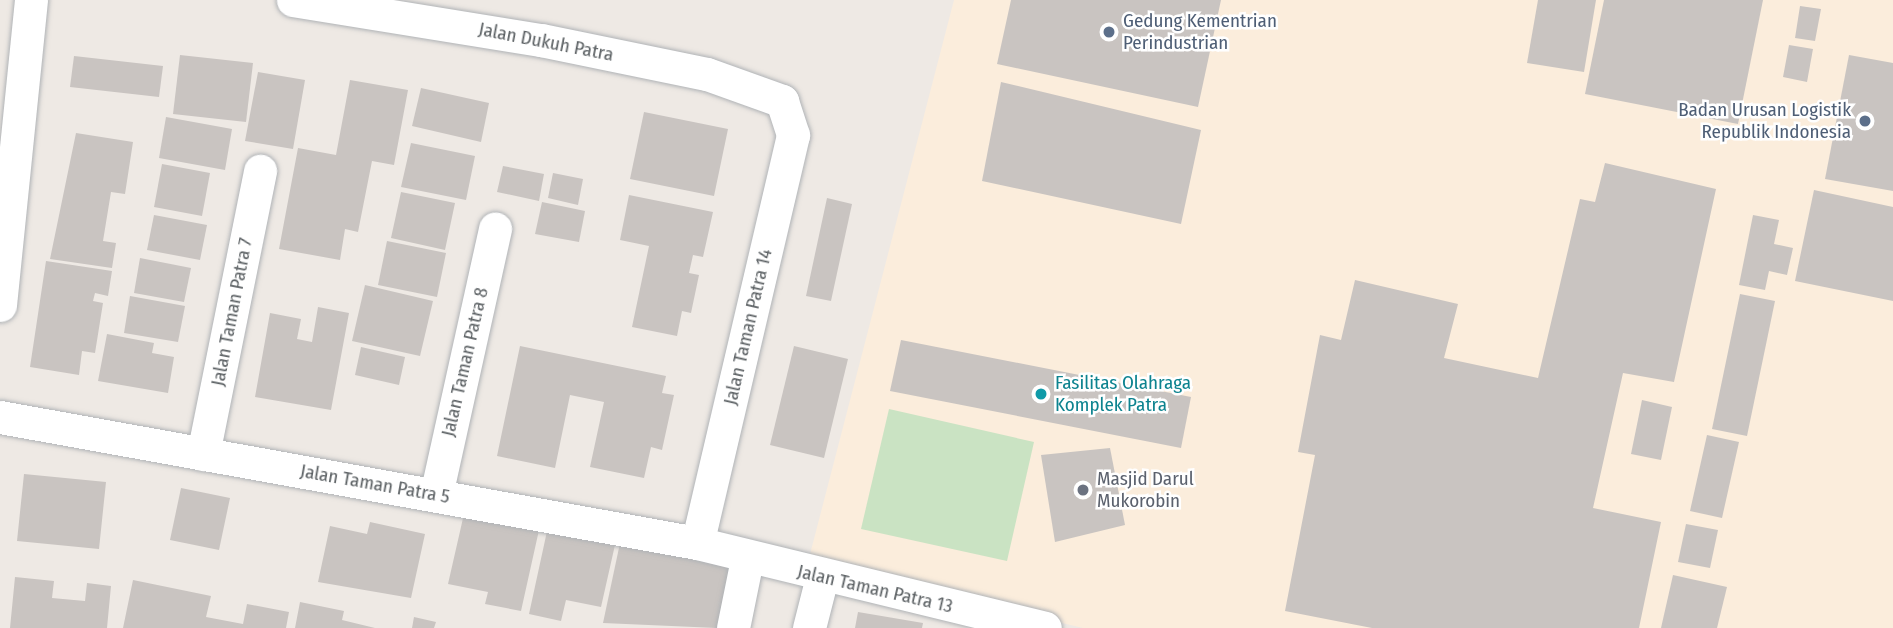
<!DOCTYPE html>
<html>
<head>
<meta charset="utf-8">
<style>
	body { margin:0 }
	#map { position:relative; width:1893px; height:628px; overflow:hidden; background:#eee9e4; font-family:"Fira Sans Condensed",sans-serif }
	div>[style] { position:absolute }
	[style*='--x'] { left:calc(var(--x)*1px); top:calc(var(--y)*1px); width:calc(var(--w)*1px); rotate:calc(var(--a)*1deg) }
	.commercial>* { inset:0; background:#fbeddc }
	.green>* { inset:0; background:#cae3c3 }
	.building>* { inset:0; background:#c9c4c1 }
	.roads { filter:drop-shadow(0 0 2px #b0b3b6) drop-shadow(0 0 2px #b0b3b6) }
	.minor>* { height:33px; margin:-16.5px; padding:0 16.5px; transform-origin:16.5px; border-radius:16.5px; background:#fff }
	.dots>* { width:19px; height:19px; translate:-50% -50%; box-sizing:border-box; border:4px solid #fff; border-radius:50% }
	span { translate:-50% -50%; white-space:nowrap; text-align:center; line-height:1.15; -webkit-text-stroke:5px #fff; paint-order:stroke }
	.service-label { font-size:19px; color:#4e5e75 }
	.left { translate:0 -50%; text-align:left }
	.right { translate:-100% -50%; text-align:right }
	.street-label { font-size:19px; color:#5c6164 }
	.culture-label { font-size:19px; color:#0d838f }
	.worship-label { font-size:19px; color:#5b616d }
</style>
</head>
<body>
<div id="map">
	<div class="commercial">
		<div style="clip-path:polygon(954px 0,1893px 0,1893px 628px,1083px 628px,808px 562px)"></div>
	</div>
	<div class="green">
		<div style="clip-path:polygon(889px 409px,1034px 442px,1007px 561px,861px 529px)"></div>
	</div>
	<div class="building">
		<div style="clip-path:polygon(1011px 0,1221px 0,1198px 107px,997px 64px)"></div>
		<div style="clip-path:polygon(1538px 0,1596px 0,1584px 72px,1527px 63px)"></div>
		<div style="clip-path:polygon(1604px 0,1763px 0,1738px 124px,1585px 94px)"></div>
		<div style="clip-path:polygon(1800px 6px,1821px 9px,1815px 41px,1795px 38px)"></div>
		<div style="clip-path:polygon(1789px 45px,1813px 49px,1807px 82px,1783px 77px)"></div>
		<div style="clip-path:polygon(180px 55px,253px 63px,246px 122px,173px 114px)"></div>
		<div style="clip-path:polygon(1849px 55px,1893px 63px,1893px 191px,1825px 179px)"></div>
		<div style="clip-path:polygon(74px 56px,163px 66px,159px 97px,70px 87px)"></div>
		<div style="clip-path:polygon(258px 72px,305px 80px,293px 149px,245px 141px)"></div>
		<div style="clip-path:polygon(350px 80px,408px 90px,394px 165px,372px 161px,358px 232px,345px 229px,340px 260px,279px 249px,298px 148px,336px 155px)"></div>
		<div style="clip-path:polygon(1001px 82px,1201px 130px,1181px 224px,982px 181px)"></div>
		<div style="clip-path:polygon(421px 88px,489px 103px,481px 142px,412px 126px)"></div>
		<div style="clip-path:polygon(644px 112px,728px 129px,714px 196px,630px 179px)"></div>
		<div style="clip-path:polygon(166px 117px,232px 129px,225px 170px,159px 158px)"></div>
		<div style="clip-path:polygon(76px 133px,133px 142px,125px 194px,111px 192px,103px 241px,116px 243px,112px 268px,50px 259px)"></div>
		<div style="clip-path:polygon(411px 143px,475px 156px,466px 200px,401px 187px)"></div>
		<div style="clip-path:polygon(1605px 163px,1716px 189px,1674px 382px,1623px 373px,1593px 508px,1661px 522px,1639px 628px,1372px 628px,1285px 611px,1315px 455px,1298px 452px,1320px 335px,1341px 340px,1355px 280px,1458px 304px,1444px 358px,1538px 378px,1580px 199px,1595px 202px)"></div>
		<div style="clip-path:polygon(162px 164px,210px 173px,202px 216px,154px 207px)"></div>
		<div style="clip-path:polygon(503px 166px,544px 174px,539px 201px,497px 192px)"></div>
		<div style="clip-path:polygon(553px 173px,583px 179px,578px 205px,548px 198px)"></div>
		<div style="clip-path:polygon(1814px 190px,1893px 207px,1893px 301px,1795px 281px)"></div>
		<div style="clip-path:polygon(401px 192px,455px 203px,445px 250px,391px 238px)"></div>
		<div style="clip-path:polygon(629px 195px,713px 212px,703px 257px,693px 255px,689px 273px,699px 275px,691px 313px,682px 311px,677px 336px,632px 327px,649px 246px,620px 240px)"></div>
		<div style="clip-path:polygon(827px 198px,852px 204px,831px 301px,806px 296px)"></div>
		<div style="clip-path:polygon(542px 202px,585px 211px,579px 242px,535px 234px)"></div>
		<div style="clip-path:polygon(154px 215px,207px 225px,200px 260px,147px 250px)"></div>
		<div style="clip-path:polygon(1753px 215px,1779px 220px,1774px 244px,1793px 248px,1787px 275px,1769px 271px,1765px 290px,1739px 285px)"></div>
		<div style="clip-path:polygon(387px 241px,446px 253px,437px 297px,378px 285px)"></div>
		<div style="clip-path:polygon(140px 258px,191px 268px,184px 302px,134px 293px)"></div>
		<div style="clip-path:polygon(46px 261px,112px 271px,108px 296px,95px 293px,93px 301px,103px 303px,95px 353px,82px 351px,79px 375px,30px 367px)"></div>
		<div style="clip-path:polygon(365px 285px,433px 301px,420px 356px,352px 341px)"></div>
		<div style="clip-path:polygon(1740px 294px,1775px 301px,1747px 436px,1712px 429px)"></div>
		<div style="clip-path:polygon(130px 296px,185px 306px,178px 342px,124px 333px)"></div>
		<div style="clip-path:polygon(318px 307px,349px 313px,331px 410px,255px 397px,270px 313px,301px 319px,297px 339px,312px 342px)"></div>
		<div style="clip-path:polygon(107px 334px,154px 343px,152px 353px,174px 357px,168px 393px,98px 381px)"></div>
		<div style="clip-path:polygon(901px 340px,1191px 397px,1181px 448px,890px 391px)"></div>
		<div style="clip-path:polygon(520px 346px,666px 376px,662px 393px,674px 395px,662px 450px,651px 447px,644px 478px,590px 467px,604px 402px,570px 395px,555px 468px,497px 456px)"></div>
		<div style="clip-path:polygon(794px 346px,848px 359px,824px 458px,770px 445px)"></div>
		<div style="clip-path:polygon(361px 347px,405px 357px,399px 385px,355px 375px)"></div>
		<div style="clip-path:polygon(1642px 400px,1672px 407px,1661px 460px,1631px 454px)"></div>
		<div style="clip-path:polygon(1707px 435px,1739px 442px,1722px 518px,1690px 511px)"></div>
		<div style="clip-path:polygon(1110px 448px,1125px 525px,1055px 542px,1041px 455px)"></div>
		<div style="clip-path:polygon(24px 474px,106px 482px,99px 549px,17px 541px)"></div>
		<div style="clip-path:polygon(181px 488px,230px 498px,219px 550px,170px 540px)"></div>
		<div style="clip-path:polygon(466px 505px,541px 521px,521px 611px,485px 604px,488px 592px,448px 584px)"></div>
		<div style="clip-path:polygon(370px 522px,425px 534px,411px 598px,318px 582px,330px 526px,367px 534px)"></div>
		<div style="clip-path:polygon(549px 522px,617px 536px,601px 607px,566px 600px,561px 621px,529px 614px)"></div>
		<div style="clip-path:polygon(1686px 524px,1718px 530px,1710px 568px,1678px 562px)"></div>
		<div style="clip-path:polygon(620px 543px,731px 561px,717px 628px,603px 623px)"></div>
		<div style="clip-path:polygon(1673px 575px,1727px 587px,1717px 628px,1661px 628px)"></div>
		<div style="clip-path:polygon(15px 577px,54px 581px,52px 598px,85px 601px,87px 583px,111px 586px,107px 628px,10px 628px)"></div>
		<div style="clip-path:polygon(133px 580px,211px 596px,206px 617px,243px 624px,247px 604px,289px 612px,286px 628px,123px 628px)"></div>
		<div style="clip-path:polygon(300px 602px,344px 611px,342px 620px,375px 628px,295px 628px)"></div>
		<div style="clip-path:polygon(858px 612px,923px 623px,922px 628px,855px 628px)"></div>
		<div style="clip-path:polygon(414px 617px,436px 622px,434px 628px,412px 628px)"></div>
	</div>
	<div class="roads">
		<div class="minor">
			<div style="--x:293;--y:0;--w:251;--a:9.2"></div>
			<div style="--x:541;--y:40;--w:169;--a:11.6"></div>
			<div style="--x:707;--y:74;--w:80;--a:19.8"></div>
			<div style="--x:782;--y:101;--w:36;--a:72"></div>
			<div style="--x:793;--y:135;--w:419;--a:103.2"></div>
			<div style="--x:0;--y:305;--w:307;--a:-84.2"></div>
			<div style="--x:0;--y:417;--w:708;--a:10.25"></div>
			<div style="--x:697;--y:543;--w:358;--a:13.7"></div>
			<div style="--x:203;--y:454;--w:289;--a:-78.6"></div>
			<div style="--x:436;--y:495;--w:273;--a:-77.5"></div>
			<div style="--x:733;--y:628;--w:70;--a:-78.5"></div>
			<div style="--x:809;--y:628;--w:53;--a:-75.7"></div>
		</div>
	</div>
	<div class="dots">
		<div style="left:1109px;top:32px;background:#5c6f8a"></div>
		<div style="left:1865px;top:121px;background:#5c6f8a"></div>
		<div style="left:1041px;top:394px;background:#0f9aa8"></div>
		<div style="left:1083px;top:490px;background:#6b7280"></div>
	</div>
	<div class="service-label">
		<span class="left" style="left:1123px;top:32px">Gedung Kementrian<br>Perindustrian</span>
		<span class="right" style="left:1851px;top:121px">Badan Urusan Logistik<br>Republik Indonesia</span>
	</div>
	<div class="street-label">
		<span style="left:546px;top:42px;rotate:11deg">Jalan Dukuh Patra</span>
		<span style="left:232px;top:312px;rotate:-79deg">Jalan Taman Patra 7</span>
		<span style="left:748px;top:327px;rotate:-77deg">Jalan Taman Patra 14</span>
		<span style="left:465px;top:362px;rotate:-77deg">Jalan Taman Patra 8</span>
		<span style="left:375px;top:484px;rotate:10deg">Jalan Taman Patra 5</span>
		<span style="left:875px;top:589px;rotate:13deg">Jalan Taman Patra 13</span>
	</div>
	<div class="culture-label">
		<span class="left" style="left:1055px;top:394px">Fasilitas Olahraga<br>Komplek Patra</span>
	</div>
	<div class="worship-label">
		<span class="left" style="left:1097px;top:490px">Masjid Darul<br>Mukorobin</span>
	</div>
</div>
</body>
</html>
